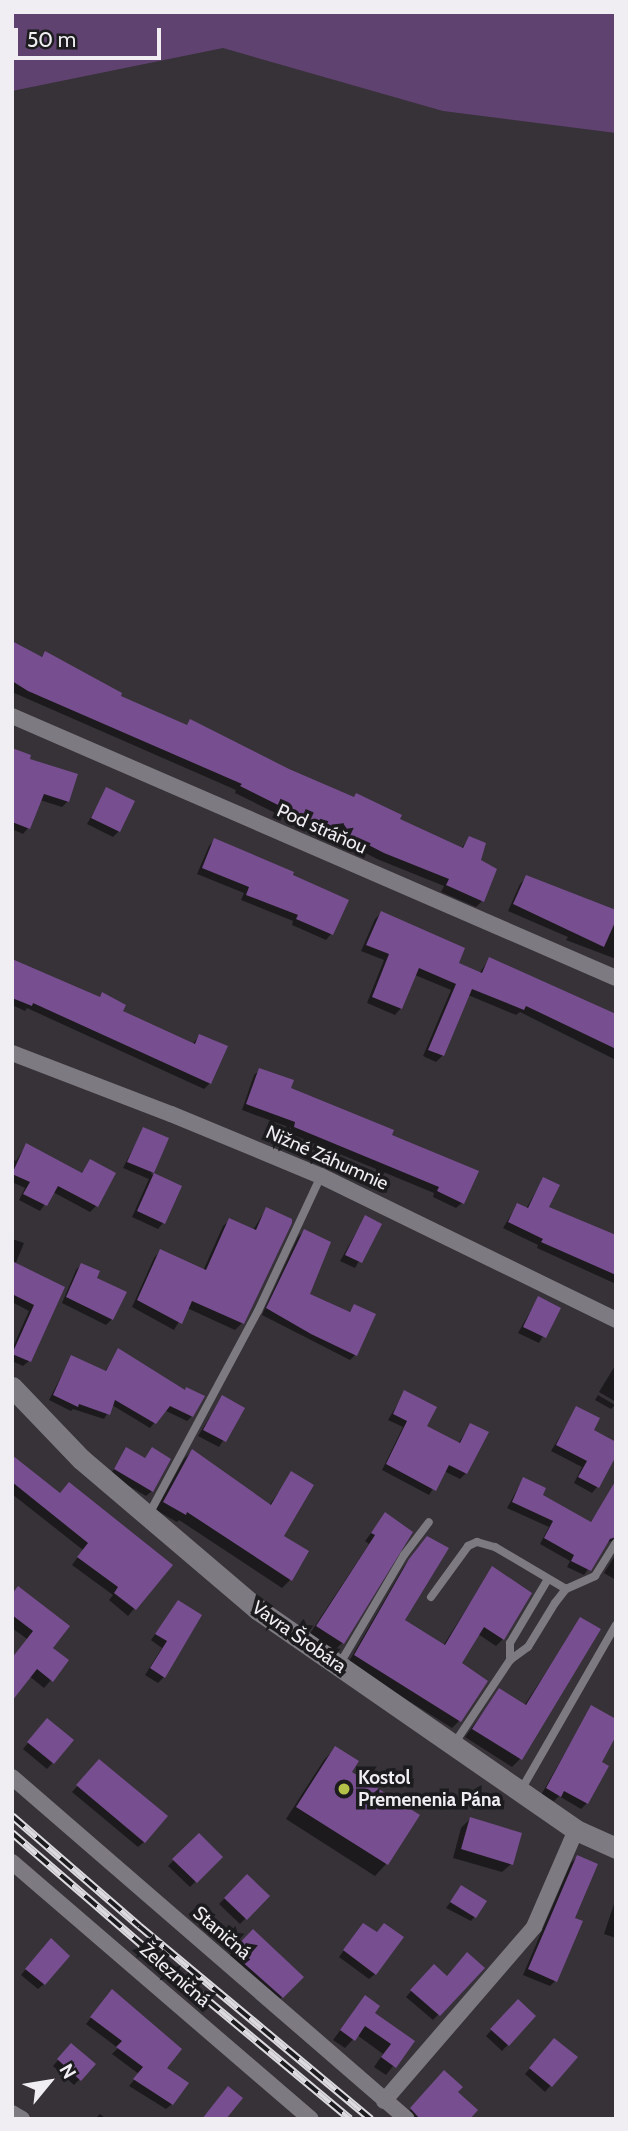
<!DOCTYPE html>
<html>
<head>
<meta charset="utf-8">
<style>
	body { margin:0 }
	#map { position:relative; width:628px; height:2131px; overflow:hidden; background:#363238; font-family:Cabin,sans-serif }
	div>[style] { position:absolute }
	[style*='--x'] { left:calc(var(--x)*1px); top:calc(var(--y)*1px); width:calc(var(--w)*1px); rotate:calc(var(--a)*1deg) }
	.green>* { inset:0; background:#5f4270 }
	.shadow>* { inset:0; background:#0007 }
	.building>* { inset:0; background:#774e8f }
	.service>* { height:8px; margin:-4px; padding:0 4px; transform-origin:4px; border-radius:4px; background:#7e7a81 }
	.minor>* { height:16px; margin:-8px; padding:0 8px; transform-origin:8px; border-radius:8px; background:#7e7a81 }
	.tertiary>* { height:21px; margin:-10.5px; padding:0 10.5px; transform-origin:10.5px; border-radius:10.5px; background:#7e7a81 }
	.rail>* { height:8px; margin-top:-4px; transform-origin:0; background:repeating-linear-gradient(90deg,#1c1b1d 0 16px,#dcdade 0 32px); box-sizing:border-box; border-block:2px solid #dcdade }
	.dots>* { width:19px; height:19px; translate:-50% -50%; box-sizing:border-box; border:4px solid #1c1b1d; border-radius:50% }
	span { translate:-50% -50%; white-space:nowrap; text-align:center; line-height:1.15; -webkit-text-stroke:7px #1c1b1d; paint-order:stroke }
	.street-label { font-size:19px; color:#f0eef2 }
	.poi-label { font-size:19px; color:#f0eef2; font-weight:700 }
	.left { translate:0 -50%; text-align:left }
	.frame { position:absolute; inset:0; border:14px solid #f0eef2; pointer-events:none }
	.north { position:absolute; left:14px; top:2047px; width:70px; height:70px; -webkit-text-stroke:5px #1c1b1d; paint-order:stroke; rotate:60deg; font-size:19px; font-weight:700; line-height:28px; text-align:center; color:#f0eef2 }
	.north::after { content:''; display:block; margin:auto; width:24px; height:32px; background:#f0eef2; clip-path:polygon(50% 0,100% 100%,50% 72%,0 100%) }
	.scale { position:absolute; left:14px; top:28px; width:147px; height:32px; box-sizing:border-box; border:4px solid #f0eef2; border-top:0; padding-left:9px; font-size:21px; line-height:24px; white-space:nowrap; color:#f0eef2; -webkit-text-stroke:5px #1c1b1d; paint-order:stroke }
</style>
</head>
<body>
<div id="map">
	<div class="green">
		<div style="clip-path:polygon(12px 12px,616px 12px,616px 133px,443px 111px,223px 48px,12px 91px)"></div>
	</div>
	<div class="shadow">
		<div style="clip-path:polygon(12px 643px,40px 658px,45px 653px,118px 697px,186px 726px,190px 721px,288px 771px,461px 849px,469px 838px,479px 861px,482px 901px,476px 907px,441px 892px,444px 886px,377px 859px,316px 827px,312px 831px,235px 793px,236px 790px,12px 692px)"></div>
		<div style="clip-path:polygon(28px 760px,68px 801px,62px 807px,40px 800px,28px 828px,23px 834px,12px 829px,12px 792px)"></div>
		<div style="clip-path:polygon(107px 789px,119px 831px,113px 837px,87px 824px)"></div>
		<div style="clip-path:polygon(214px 840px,347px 901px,331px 934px,326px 940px,292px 925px,293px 921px,241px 900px,244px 893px,197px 874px,209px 846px)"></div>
		<div style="clip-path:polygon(527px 877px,616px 912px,616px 959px,566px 940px,568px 937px,508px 911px,520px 884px)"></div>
		<div style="clip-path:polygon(381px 913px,457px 964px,479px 974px,489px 959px,616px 1016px,616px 1060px,520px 1012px,516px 1015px,468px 995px,443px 1055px,436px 1062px,423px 1056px,451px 990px,415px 975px,401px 1008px,395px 1015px,367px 1003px,384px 960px,361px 951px,375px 919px)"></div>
		<div style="clip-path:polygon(12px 961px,99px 998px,102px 995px,120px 1012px,192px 1045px,199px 1036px,210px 1083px,204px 1089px,27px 1008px,25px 1011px,12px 1005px)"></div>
		<div style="clip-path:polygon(260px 1070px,289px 1089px,390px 1135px,462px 1203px,456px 1208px,433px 1197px,434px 1193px,289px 1133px,291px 1128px,242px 1110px,254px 1075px)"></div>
		<div style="clip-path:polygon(143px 1129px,167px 1139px,151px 1174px,180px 1186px,163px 1223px,158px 1229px,132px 1217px,149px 1179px,123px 1168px)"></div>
		<div style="clip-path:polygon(26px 1145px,81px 1174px,90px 1161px,113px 1174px,96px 1206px,90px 1212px,53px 1192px,40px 1211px,19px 1200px,25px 1188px,12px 1182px,12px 1159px,16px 1161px)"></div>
		<div style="clip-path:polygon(543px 1179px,547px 1208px,613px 1236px,616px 1234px,616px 1284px,537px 1248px,538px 1245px,503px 1228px,517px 1205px,526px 1209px)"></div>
		<div style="clip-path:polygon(266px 1209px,242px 1323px,235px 1330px,187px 1308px,174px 1330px,132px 1307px,154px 1258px,160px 1251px,203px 1271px,223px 1226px,230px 1220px,253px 1230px)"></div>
		<div style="clip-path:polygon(365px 1217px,380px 1224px,355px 1268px,340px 1261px)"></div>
		<div style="clip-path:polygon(304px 1231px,307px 1295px,349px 1312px,354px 1306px,355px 1355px,350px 1360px,262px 1315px,298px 1237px)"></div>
		<div style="clip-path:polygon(12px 1239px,24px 1243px,15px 1265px,63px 1288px,29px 1361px,23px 1366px,12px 1361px,12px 1349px,29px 1311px,12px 1302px)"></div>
		<div style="clip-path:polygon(81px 1265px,95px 1279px,112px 1319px,106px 1325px,62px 1303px,76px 1270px)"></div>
		<div style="clip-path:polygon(538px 1298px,559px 1309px,539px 1343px,518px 1333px)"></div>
		<div style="clip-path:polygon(118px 1350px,184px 1392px,192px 1416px,187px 1421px,164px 1410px,150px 1428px,112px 1405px,104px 1419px,73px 1409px,71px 1411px,49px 1400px,71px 1357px,104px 1373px)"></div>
		<div style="clip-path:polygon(616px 1364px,616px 1402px,599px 1392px)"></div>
		<div style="clip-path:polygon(405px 1392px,425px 1426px,458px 1444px,470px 1425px,466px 1473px,460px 1479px,444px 1471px,429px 1495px,382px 1470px,403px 1427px,388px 1420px)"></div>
		<div style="clip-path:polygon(598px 1395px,615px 1405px,611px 1409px,595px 1400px)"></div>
		<div style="clip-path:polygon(222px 1397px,243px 1409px,219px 1447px,198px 1436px)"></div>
		<div style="clip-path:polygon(577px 1408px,597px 1487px,592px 1493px,574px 1483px,582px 1467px,551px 1451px)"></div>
		<div style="clip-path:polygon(127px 1449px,144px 1459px,152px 1449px,152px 1491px,146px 1496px,110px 1475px)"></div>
		<div style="clip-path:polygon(192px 1451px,269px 1506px,291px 1474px,281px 1536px,290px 1580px,282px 1588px,179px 1520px,177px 1522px,156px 1510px,184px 1459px)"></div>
		<div style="clip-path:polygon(12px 1457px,59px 1495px,170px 1565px,128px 1616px,109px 1600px,113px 1595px,72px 1565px,83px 1550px,12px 1494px)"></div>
		<div style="clip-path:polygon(523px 1479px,540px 1496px,590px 1523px,609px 1495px,616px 1499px,616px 1548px,611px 1541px,606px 1543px,584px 1575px,567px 1567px,570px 1561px,540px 1544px,549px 1527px,507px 1508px)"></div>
		<div style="clip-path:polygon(385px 1515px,342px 1643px,334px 1651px,309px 1635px,369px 1544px,365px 1541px)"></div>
		<div style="clip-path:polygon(420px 1545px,402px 1621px,443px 1646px,492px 1568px,503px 1639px,496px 1646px,478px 1634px,460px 1664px,459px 1721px,452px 1728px,348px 1663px,403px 1568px)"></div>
		<div style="clip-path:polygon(616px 1554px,616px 1580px,604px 1573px)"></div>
		<div style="clip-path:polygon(12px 1595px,51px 1648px,51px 1680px,44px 1688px,29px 1676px,27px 1639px,12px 1628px)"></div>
		<div style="clip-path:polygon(178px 1602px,164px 1677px,158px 1683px,145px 1675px,162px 1648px,151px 1640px)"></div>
		<div style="clip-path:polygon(581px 1619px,520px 1759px,512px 1767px,465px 1737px,499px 1691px,524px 1706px)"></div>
		<div style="clip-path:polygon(591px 1707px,599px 1763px,587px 1803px,581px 1809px,559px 1796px,554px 1801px,541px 1795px)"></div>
		<div style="clip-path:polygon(42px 1726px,72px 1741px,47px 1769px,23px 1749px)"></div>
		<div style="clip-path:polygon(335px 1748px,350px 1772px,417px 1815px,386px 1864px,375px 1876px,286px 1819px,324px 1760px)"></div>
		<div style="clip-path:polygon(94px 1767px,144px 1842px,138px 1847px,72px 1792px)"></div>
		<div style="clip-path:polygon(470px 1819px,511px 1864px,502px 1872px,453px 1858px,461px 1828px)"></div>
		<div style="clip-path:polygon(199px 1835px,220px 1857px,190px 1887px,168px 1866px)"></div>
		<div style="clip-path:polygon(577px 1857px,573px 1919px,555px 1981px,550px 1986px,523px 1975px,571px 1863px)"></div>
		<div style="clip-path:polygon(247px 1876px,267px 1896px,240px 1924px,219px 1904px)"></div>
		<div style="clip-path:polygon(461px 1888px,477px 1914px,471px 1921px,446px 1908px)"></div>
		<div style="clip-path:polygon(616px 1898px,616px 1938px,604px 1934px)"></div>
		<div style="clip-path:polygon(358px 1931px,375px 1974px,369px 1979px,339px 1957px)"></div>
		<div style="clip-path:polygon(253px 1932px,302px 1977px,276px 2003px,226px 1959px)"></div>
		<div style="clip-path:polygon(45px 1946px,44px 1984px,38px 1989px,21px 1975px)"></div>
		<div style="clip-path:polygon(482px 1968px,433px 2020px,406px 1997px,428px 1972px,447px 1978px)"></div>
		<div style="clip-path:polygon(107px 1997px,165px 2068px,172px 2104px,166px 2109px,129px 2086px,139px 2074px,112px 2054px,118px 2048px,86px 2024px)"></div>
		<div style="clip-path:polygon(365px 1997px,373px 2013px,412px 2042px,386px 2075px,374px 2067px,383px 2054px,357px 2035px,345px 2048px,333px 2040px)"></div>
		<div style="clip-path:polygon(518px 2001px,534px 2016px,502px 2051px,486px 2036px)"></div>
		<div style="clip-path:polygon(549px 2046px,575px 2058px,545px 2092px,525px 2074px)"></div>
		<div style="clip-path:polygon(66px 2051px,94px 2064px,74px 2085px,53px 2066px)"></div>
		<div style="clip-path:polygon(444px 2072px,467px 2119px,410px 2119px,406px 2115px)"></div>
		<div style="clip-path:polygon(100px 2114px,106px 2119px,95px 2119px)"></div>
	</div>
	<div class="building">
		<div style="clip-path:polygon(12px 641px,42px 657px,45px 651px,122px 693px,121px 696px,187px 725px,190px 719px,289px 769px,354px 797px,356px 793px,402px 815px,400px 819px,463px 848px,469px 836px,486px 843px,481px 860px,497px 869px,484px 902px,446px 885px,449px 879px,384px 853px,322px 821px,320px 826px,240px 786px,242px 784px,28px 691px,12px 681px)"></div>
		<div style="clip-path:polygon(12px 748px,31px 755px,30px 759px,78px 774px,69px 802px,44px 794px,30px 829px,12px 822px)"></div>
		<div style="clip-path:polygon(106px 787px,135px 801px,120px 832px,91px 818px)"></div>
		<div style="clip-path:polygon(214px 838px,294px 872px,293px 875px,349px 900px,333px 935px,296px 919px,298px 915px,246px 895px,249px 887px,202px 868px)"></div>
		<div style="clip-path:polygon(526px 875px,616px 910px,616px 920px,604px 947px,513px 904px)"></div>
		<div style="clip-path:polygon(381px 911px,465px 948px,459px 963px,482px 973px,489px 957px,616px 1014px,616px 1049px,526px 1006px,524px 1010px,472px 989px,444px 1056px,428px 1050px,456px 984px,419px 968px,402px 1009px,372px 997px,389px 954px,366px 945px)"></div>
		<div style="clip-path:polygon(12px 959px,100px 997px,102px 992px,126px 1005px,123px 1011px,195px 1044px,199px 1034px,228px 1046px,211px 1084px,33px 1003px,32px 1006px,12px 998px)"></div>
		<div style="clip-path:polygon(259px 1068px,294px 1080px,291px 1088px,394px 1130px,392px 1135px,479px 1171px,464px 1204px,437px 1191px,439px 1187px,294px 1127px,295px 1122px,246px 1104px)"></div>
		<div style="clip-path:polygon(143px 1127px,169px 1138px,154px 1173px,127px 1162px)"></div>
		<div style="clip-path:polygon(26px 1143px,82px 1173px,90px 1159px,116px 1173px,98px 1207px,58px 1186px,47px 1206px,23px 1194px,30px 1182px,12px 1174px)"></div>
		<div style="clip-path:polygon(154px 1173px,182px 1186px,165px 1224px,137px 1211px)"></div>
		<div style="clip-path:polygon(543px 1177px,560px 1185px,549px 1207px,616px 1235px,616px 1275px,541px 1242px,543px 1239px,508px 1222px,517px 1203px,528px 1208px)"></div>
		<div style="clip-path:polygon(266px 1207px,292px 1219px,292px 1223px,244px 1324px,192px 1301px,182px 1324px,137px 1300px,160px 1249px,206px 1270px,229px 1218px,256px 1230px)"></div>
		<div style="clip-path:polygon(365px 1215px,382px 1224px,362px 1263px,345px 1255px)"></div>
		<div style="clip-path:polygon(304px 1229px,331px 1242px,310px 1294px,350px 1312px,354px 1304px,376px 1314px,357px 1356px,311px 1334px,266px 1308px)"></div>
		<div style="clip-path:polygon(12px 1261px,65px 1287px,31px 1362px,12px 1354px,34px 1305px,12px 1294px)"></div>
		<div style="clip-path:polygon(81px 1263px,100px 1271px,97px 1278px,127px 1292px,113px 1320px,66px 1297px)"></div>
		<div style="clip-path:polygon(538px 1296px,561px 1308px,546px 1338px,523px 1327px)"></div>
		<div style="clip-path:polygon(118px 1348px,185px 1390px,186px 1387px,205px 1396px,193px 1417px,170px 1406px,156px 1424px,115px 1400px,110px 1415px,79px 1404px,78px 1407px,53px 1395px,71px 1355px,106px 1371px)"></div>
		<div style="clip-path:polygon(404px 1390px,437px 1407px,427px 1426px,460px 1443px,470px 1423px,489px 1432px,467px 1474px,449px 1465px,436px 1491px,386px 1464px,407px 1421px,393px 1414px)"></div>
		<div style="clip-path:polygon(222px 1395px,245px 1408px,226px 1442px,203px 1430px)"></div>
		<div style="clip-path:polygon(576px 1406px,600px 1418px,594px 1430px,616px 1442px,616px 1456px,599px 1488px,578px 1477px,587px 1461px,556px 1445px)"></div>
		<div style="clip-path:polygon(126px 1447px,145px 1458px,152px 1447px,171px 1459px,153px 1492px,114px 1469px)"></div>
		<div style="clip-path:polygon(192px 1449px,271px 1505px,291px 1471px,314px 1485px,284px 1536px,309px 1551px,292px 1581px,187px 1512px,186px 1515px,163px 1502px)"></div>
		<div style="clip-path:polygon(12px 1455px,60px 1493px,69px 1482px,173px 1565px,136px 1610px,114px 1593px,118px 1587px,77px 1557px,88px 1543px,12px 1482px)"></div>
		<div style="clip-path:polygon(523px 1477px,546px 1488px,543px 1495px,591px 1522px,616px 1480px,616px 1537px,610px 1539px,591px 1571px,571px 1561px,574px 1555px,544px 1538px,553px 1521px,512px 1502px)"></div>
		<div style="clip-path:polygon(385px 1512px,413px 1532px,344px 1644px,316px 1626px,375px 1535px,371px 1533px)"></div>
		<div style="clip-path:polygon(427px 1536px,449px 1548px,405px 1620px,445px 1645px,492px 1566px,532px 1593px,504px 1640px,484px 1627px,462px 1663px,488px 1681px,461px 1722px,354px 1655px,409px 1559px)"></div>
		<div style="clip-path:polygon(18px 1586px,70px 1626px,53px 1648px,69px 1660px,53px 1682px,37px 1669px,12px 1701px,12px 1658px,33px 1631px,12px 1615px,12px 1594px)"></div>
		<div style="clip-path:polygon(178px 1600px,202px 1615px,165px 1678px,150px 1668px,167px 1641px,155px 1634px)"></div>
		<div style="clip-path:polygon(580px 1617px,601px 1629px,522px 1760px,472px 1729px,499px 1688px,526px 1705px)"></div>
		<div style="clip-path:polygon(591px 1705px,616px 1719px,616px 1736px,602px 1762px,609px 1766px,588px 1804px,564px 1791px,561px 1797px,546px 1788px)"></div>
		<div style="clip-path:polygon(47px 1718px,74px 1740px,54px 1764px,27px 1742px)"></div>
		<div style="clip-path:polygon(335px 1746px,359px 1761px,352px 1772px,420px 1815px,388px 1865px,296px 1807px)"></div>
		<div style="clip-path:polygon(99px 1759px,168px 1816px,145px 1843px,76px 1785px)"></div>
		<div style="clip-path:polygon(470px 1817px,522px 1833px,513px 1865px,461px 1849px)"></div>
		<div style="clip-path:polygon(199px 1833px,223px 1857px,197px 1883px,172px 1859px)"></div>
		<div style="clip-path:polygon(577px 1855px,598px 1864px,575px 1918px,583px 1921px,557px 1982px,528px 1969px)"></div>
		<div style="clip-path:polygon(247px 1874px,270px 1896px,247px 1920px,224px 1898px)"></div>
		<div style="clip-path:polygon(461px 1885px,487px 1901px,476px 1918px,450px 1902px)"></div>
		<div style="clip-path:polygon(363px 1923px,377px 1932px,384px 1923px,404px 1937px,376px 1975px,343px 1950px)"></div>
		<div style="clip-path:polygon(253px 1929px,304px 1977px,283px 1998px,231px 1952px)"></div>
		<div style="clip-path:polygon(51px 1938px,70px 1956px,45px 1985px,25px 1969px)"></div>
		<div style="clip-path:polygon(467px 1952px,485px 1968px,440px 2016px,410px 1990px,434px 1964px,447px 1976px)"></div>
		<div style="clip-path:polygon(112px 1989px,182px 2049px,167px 2068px,189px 2083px,173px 2105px,133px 2079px,143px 2067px,116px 2047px,122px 2041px,90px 2017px)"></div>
		<div style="clip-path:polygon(365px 1995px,380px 2006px,375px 2013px,415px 2041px,396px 2068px,381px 2057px,391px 2044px,365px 2026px,355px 2041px,340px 2030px)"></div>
		<div style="clip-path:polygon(518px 1999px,536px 2016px,509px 2046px,490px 2029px)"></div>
		<div style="clip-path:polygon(554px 2038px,578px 2057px,552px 2087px,529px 2068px)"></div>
		<div style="clip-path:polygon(71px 2043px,96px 2064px,81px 2081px,57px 2059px)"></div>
		<div style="clip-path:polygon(444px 2070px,463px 2087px,458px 2092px,478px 2110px,470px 2119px,420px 2119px,410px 2108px)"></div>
		<div style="clip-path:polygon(228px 2086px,243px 2098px,226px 2119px,202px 2119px)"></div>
	</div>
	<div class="service">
		<div style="--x:149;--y:1514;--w:230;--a:-61.8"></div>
		<div style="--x:258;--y:1311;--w:149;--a:-65"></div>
		<div style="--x:431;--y:1597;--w:63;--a:-54"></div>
		<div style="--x:468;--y:1546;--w:10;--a:-24"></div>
		<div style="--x:477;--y:1542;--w:19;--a:16"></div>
		<div style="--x:495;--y:1547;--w:82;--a:30.6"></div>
		<div style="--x:510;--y:1660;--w:17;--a:-90"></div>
		<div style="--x:510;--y:1643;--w:74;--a:-59.3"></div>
		<div style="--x:339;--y:1665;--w:128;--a:-59.4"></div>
		<div style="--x:404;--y:1555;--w:41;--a:-52.9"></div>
		<div style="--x:454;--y:1744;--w:101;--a:-56.3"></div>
		<div style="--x:510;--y:1660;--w:22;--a:-36"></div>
		<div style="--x:528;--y:1647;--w:52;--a:-58.5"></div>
		<div style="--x:555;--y:1603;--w:18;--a:-52"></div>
		<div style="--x:566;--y:1589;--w:32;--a:-24"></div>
		<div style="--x:595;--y:1576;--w:39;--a:-58"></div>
		<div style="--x:521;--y:1790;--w:190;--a:-60.1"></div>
	</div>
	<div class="minor">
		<div style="--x:12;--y:716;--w:658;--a:23.45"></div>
		<div style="--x:12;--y:1053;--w:170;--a:21"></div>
		<div style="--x:171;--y:1114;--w:162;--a:22.5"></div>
		<div style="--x:321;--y:1176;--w:328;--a:26"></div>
		<div style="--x:12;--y:1777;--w:522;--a:40.89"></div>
		<div style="--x:12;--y:1862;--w:394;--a:40.7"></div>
		<div style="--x:384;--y:2101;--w:230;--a:-49.2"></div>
		<div style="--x:534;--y:1927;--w:106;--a:-66.6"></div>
		<div style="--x:12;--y:2113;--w:12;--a:31"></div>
	</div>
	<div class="tertiary">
		<div style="--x:12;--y:1387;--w:100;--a:46.2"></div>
		<div style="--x:81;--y:1459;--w:231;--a:40.4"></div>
		<div style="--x:257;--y:1609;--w:388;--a:34.7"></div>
		<div style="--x:576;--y:1830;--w:44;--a:24.2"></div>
	</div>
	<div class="rail">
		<div style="--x:12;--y:1816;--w:168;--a:40.9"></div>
		<div style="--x:139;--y:1926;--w:302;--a:39.8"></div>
		<div style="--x:12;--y:1833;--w:193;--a:40.8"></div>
		<div style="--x:158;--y:1959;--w:250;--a:39.8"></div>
	</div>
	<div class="dots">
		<div style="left:344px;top:1789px;background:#b5c24a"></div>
	</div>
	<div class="street-label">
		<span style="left:322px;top:829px;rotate:24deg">Pod stráňou</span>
		<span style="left:327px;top:1158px;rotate:24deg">Nižné Záhumnie</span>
		<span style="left:299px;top:1637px;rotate:35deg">Vavra Šrobára</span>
		<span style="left:222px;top:1933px;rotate:41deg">Staničná</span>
		<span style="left:175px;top:1975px;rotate:41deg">Železničná</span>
	</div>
	<div class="poi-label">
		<span class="left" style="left:358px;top:1789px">Kostol<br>Premenenia Pána</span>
	</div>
	<div class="frame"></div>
	<div class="north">N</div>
	<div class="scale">50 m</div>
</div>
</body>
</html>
